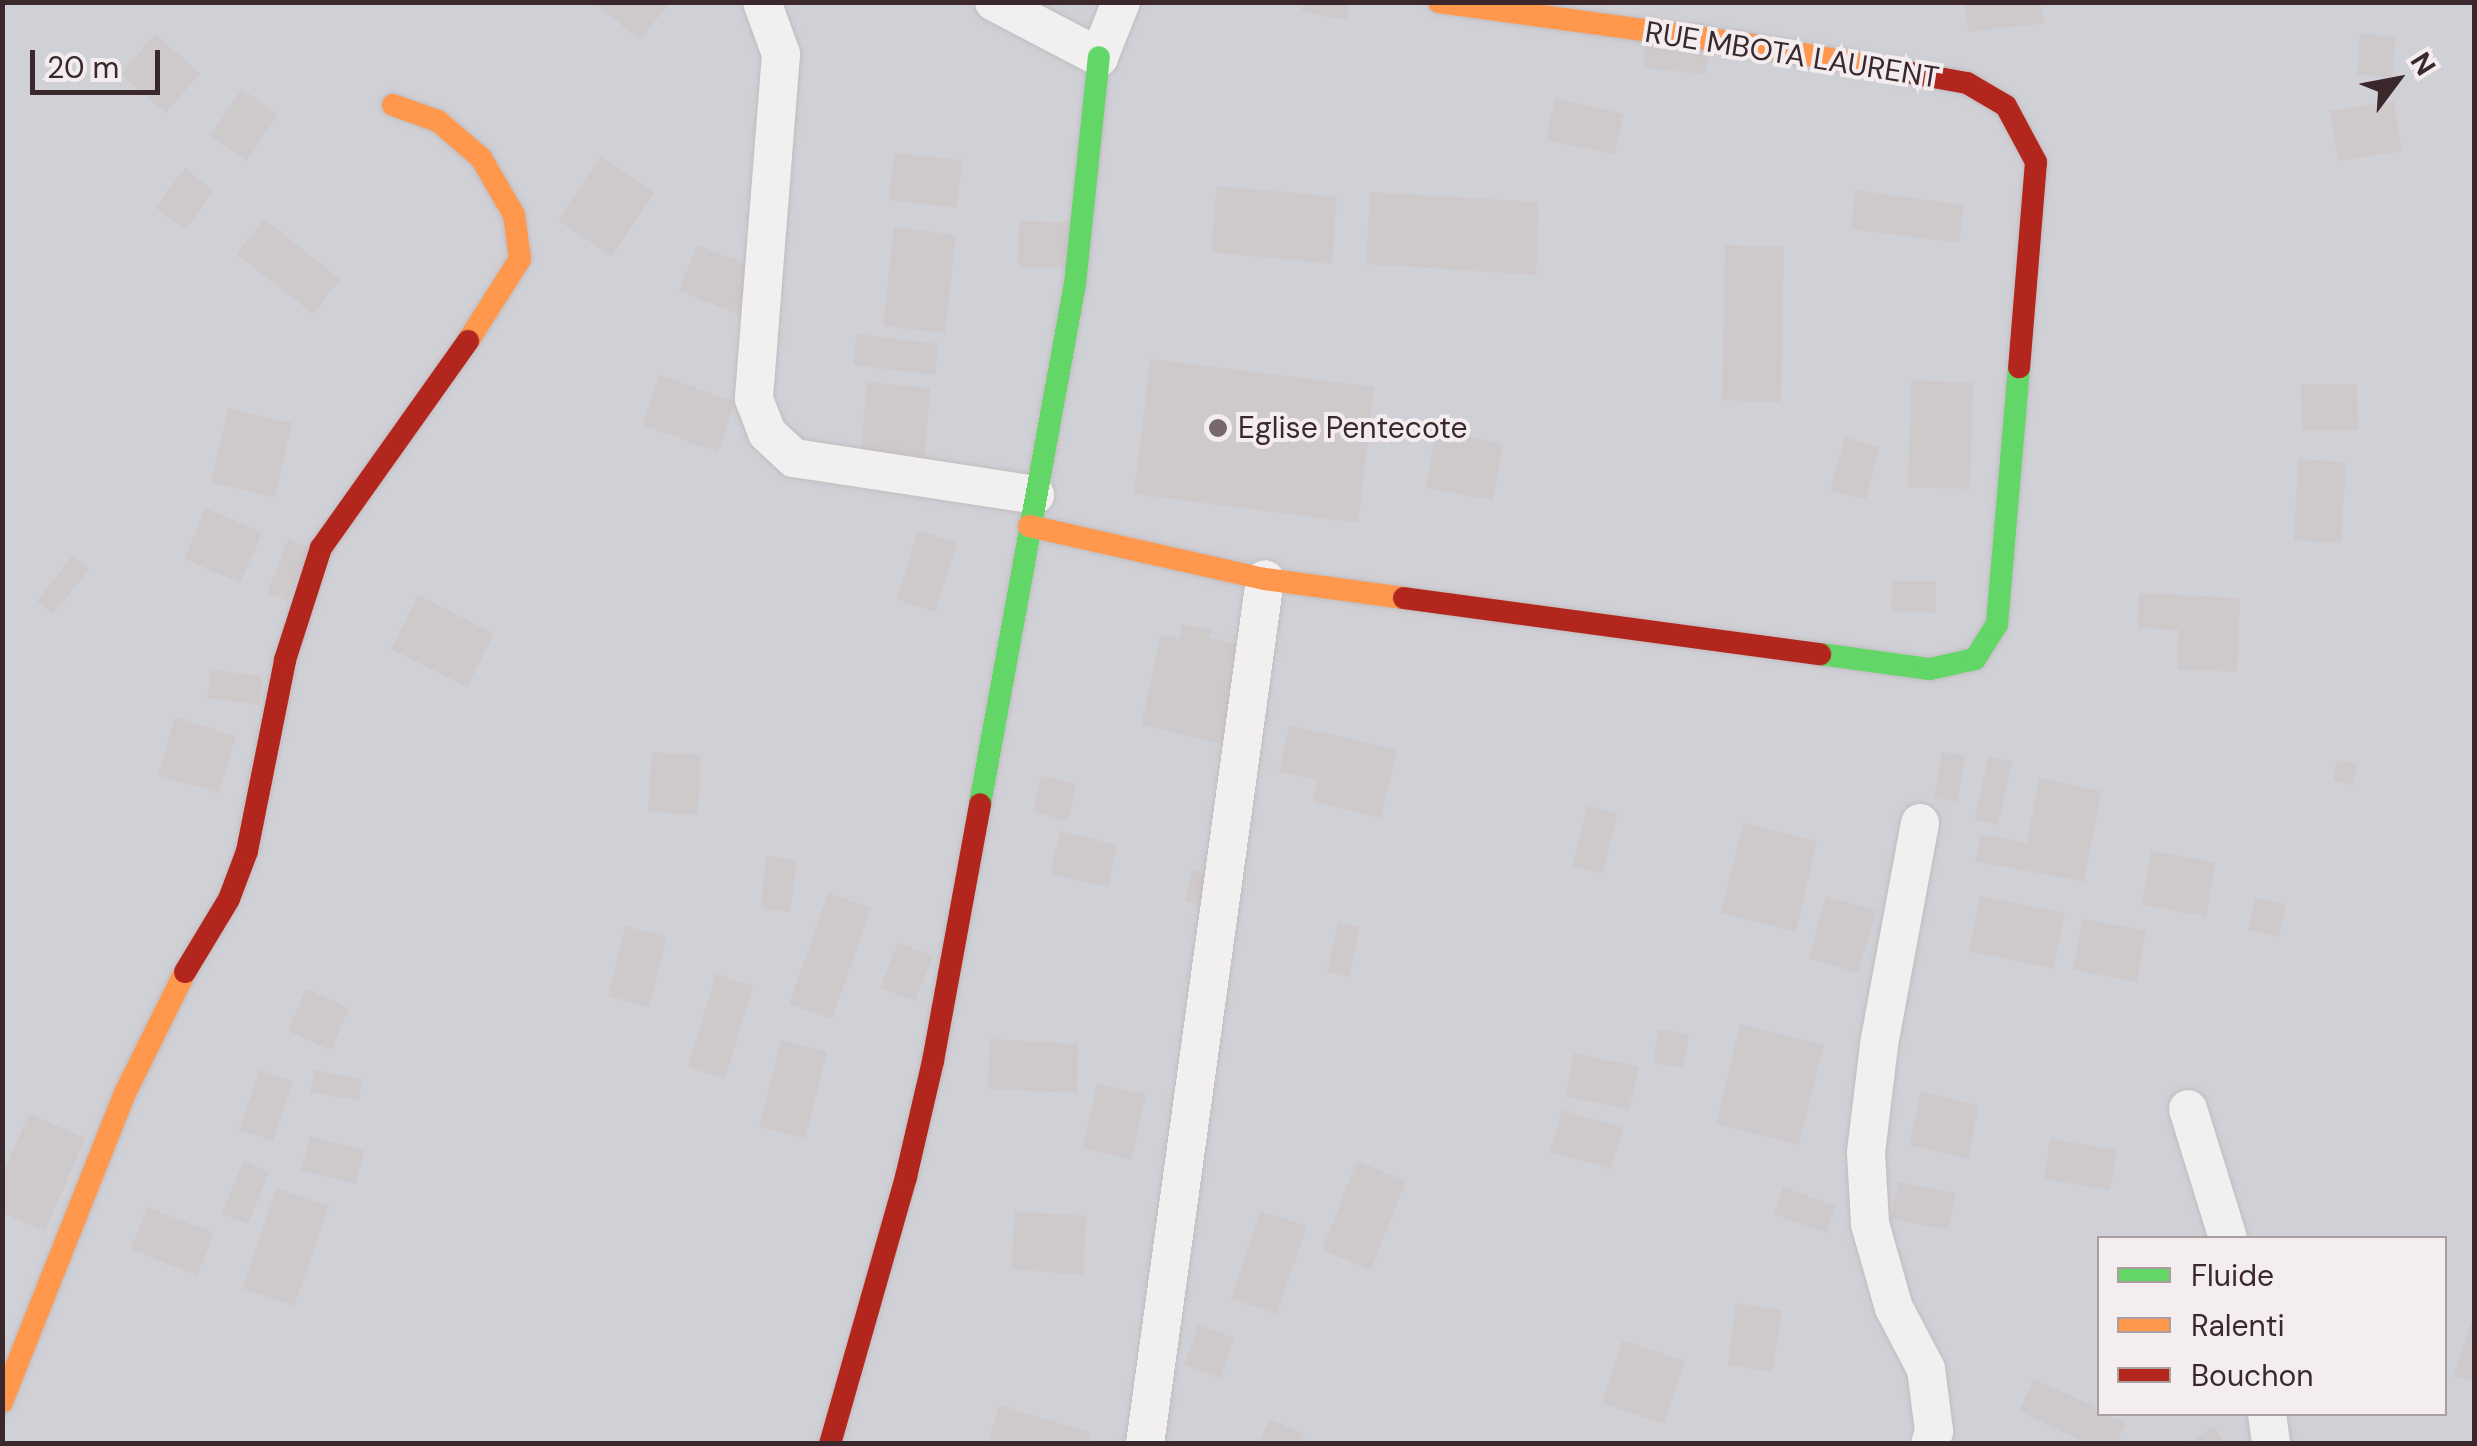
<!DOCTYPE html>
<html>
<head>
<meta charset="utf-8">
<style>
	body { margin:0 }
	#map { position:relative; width:2477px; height:1446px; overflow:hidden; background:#e4e0e1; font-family:"DM Sans",sans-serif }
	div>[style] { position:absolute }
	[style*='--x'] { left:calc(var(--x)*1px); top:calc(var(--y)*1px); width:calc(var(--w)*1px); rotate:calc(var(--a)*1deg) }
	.green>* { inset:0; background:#d0d0d7 }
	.building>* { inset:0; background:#cec9cb }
	.roads { filter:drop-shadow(0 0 2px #c1bdbe) drop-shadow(0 0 2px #c1bdbe) }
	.street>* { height:38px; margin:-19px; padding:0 19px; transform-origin:19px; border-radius:19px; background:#f1efef }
	.fast>* { height:22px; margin:-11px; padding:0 11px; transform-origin:11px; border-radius:11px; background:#63d668 }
	.slow>* { height:22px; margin:-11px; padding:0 11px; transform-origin:11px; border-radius:11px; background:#ff974d }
	.jam>* { height:22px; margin:-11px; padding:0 11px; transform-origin:11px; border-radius:11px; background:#b3261e }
	.dots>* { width:28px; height:28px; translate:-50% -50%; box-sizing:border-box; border:5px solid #f4edef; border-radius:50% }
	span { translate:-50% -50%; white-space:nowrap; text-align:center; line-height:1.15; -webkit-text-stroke:8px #f4edef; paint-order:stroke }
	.street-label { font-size:30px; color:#3b282d }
	.poi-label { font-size:30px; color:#3b282d }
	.left { translate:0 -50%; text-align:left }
	.frame { position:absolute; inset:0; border:5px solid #3b282d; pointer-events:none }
	.legend { position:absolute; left:2097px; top:1236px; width:350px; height:180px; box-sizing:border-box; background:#f4edef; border:2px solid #aa9ea1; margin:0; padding:12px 18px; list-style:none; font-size:30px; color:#3b282d }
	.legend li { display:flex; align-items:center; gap:20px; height:50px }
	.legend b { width:50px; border:2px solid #aa9ea1 }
	.north { position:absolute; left:2347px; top:30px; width:100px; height:100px; -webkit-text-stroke:8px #f4edef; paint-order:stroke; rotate:58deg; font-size:28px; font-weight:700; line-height:40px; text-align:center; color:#3b282d }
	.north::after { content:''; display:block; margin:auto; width:35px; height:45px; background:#3b282d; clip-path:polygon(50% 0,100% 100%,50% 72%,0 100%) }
	.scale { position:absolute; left:30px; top:50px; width:130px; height:45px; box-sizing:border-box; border:5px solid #3b282d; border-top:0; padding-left:12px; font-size:30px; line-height:35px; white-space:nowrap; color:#3b282d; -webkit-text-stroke:8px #f4edef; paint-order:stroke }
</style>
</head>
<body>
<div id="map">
	<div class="green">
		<div style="clip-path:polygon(evenodd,3px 3px,2474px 3px,2474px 1443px,3px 1444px,3px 3px,2100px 1238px,2444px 1238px,2444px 1414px,2100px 1414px,2100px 1238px)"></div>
	</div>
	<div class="building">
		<div style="clip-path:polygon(593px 2px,670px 2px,640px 40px)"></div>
		<div style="clip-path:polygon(1303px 2px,1350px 2px,1347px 20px,1302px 11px)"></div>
		<div style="clip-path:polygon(1964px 2px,2041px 2px,2044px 23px,1968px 32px)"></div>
		<div style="clip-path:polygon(1648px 18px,1710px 24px,1706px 74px,1643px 68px)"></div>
		<div style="clip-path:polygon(2360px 33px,2396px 37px,2392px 78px,2357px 74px)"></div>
		<div style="clip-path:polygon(155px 34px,200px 73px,166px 113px,121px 74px)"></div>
		<div style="clip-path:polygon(242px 89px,278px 114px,247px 161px,210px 137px)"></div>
		<div style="clip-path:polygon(1555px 98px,1624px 114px,1614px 155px,1546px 139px)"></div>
		<div style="clip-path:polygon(2394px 101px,2402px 151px,2338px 161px,2330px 111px)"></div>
		<div style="clip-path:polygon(894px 153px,962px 160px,957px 208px,889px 200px)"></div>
		<div style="clip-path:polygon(600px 156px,654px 192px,612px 256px,558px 220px)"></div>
		<div style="clip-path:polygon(185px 168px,214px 191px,185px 230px,155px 207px)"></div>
		<div style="clip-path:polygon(1217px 186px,1337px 197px,1332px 264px,1211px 252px)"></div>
		<div style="clip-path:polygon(1855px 190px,1964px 205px,1959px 243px,1851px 229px)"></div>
		<div style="clip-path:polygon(1370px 192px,1539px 202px,1536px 275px,1366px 264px)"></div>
		<div style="clip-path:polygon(264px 219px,340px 279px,313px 314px,237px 254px)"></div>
		<div style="clip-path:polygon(1019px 221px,1076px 222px,1075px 268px,1018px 267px)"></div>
		<div style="clip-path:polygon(894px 227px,956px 235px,945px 333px,883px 326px)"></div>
		<div style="clip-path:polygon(697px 245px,769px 273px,751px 319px,679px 291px)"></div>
		<div style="clip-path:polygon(1725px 245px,1784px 247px,1781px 402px,1722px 400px)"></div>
		<div style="clip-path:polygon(857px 334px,938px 344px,935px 375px,853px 365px)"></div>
		<div style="clip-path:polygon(1150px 359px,1374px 387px,1358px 523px,1134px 494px)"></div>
		<div style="clip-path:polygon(660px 375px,735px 402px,718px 452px,642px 425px)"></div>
		<div style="clip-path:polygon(1911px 380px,1973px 383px,1970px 489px,1908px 487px)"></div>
		<div style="clip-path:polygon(867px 382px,930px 388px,924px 466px,860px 460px)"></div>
		<div style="clip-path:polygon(2301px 384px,2357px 384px,2358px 430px,2302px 430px)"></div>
		<div style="clip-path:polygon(228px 408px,292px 423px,275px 497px,211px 483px)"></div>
		<div style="clip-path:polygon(1436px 430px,1503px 444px,1493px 500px,1426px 488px)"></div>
		<div style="clip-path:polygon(1845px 437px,1880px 447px,1865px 500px,1830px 490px)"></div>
		<div style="clip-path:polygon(2298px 459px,2346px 462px,2341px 543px,2294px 540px)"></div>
		<div style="clip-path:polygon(205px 508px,262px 533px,240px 583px,185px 559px)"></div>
		<div style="clip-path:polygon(918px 530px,957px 543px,935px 612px,897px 599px)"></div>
		<div style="clip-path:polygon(288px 539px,309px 548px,288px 601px,267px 594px)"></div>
		<div style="clip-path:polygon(72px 556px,89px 569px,53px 614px,37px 601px)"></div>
		<div style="clip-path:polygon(1892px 581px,1936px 581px,1936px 613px,1891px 612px)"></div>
		<div style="clip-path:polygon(2139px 593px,2240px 598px,2237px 672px,2177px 669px,2179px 630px,2138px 628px)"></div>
		<div style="clip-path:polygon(418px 595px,494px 634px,467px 687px,391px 649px)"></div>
		<div style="clip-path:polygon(1182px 624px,1211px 630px,1209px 638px,1245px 647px,1223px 744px,1141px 725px,1161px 634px,1179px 639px)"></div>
		<div style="clip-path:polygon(211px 670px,262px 676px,259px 705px,207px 698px)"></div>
		<div style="clip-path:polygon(175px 717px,236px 736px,219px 793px,158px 775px)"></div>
		<div style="clip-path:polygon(1289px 725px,1397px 750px,1381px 818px,1313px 802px,1318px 780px,1279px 772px)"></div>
		<div style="clip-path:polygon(652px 752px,701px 755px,698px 815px,648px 812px)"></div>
		<div style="clip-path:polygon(1942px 752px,1965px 756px,1957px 802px,1934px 798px)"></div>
		<div style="clip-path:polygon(1988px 757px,2012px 762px,1998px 825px,1975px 820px)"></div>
		<div style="clip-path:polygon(2337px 760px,2358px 764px,2353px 785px,2333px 781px)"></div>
		<div style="clip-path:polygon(1041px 776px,1076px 784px,1068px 821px,1033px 812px)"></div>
		<div style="clip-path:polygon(2039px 778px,2101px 791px,2084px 882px,1975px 861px,1981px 834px,2027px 843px)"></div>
		<div style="clip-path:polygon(1587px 806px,1617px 814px,1603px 874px,1572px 866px)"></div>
		<div style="clip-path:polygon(1743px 823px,1817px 841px,1796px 931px,1721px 913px)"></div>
		<div style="clip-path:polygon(1060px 831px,1117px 845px,1108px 887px,1050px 874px)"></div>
		<div style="clip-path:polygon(2151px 851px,2215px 862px,2206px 916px,2142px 905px)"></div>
		<div style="clip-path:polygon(766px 856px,797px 860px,790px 912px,761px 908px)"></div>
		<div style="clip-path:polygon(1192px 870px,1233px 879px,1226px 911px,1185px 901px)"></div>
		<div style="clip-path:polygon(828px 893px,871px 908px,832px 1019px,789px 1004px)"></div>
		<div style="clip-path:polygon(1826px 896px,1876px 911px,1858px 973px,1809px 958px)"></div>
		<div style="clip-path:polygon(1980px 896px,2065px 913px,2054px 969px,1969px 951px)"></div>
		<div style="clip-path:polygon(2255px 898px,2286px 904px,2279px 937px,2248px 930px)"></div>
		<div style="clip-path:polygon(2083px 919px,2146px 931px,2137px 982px,2073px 970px)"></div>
		<div style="clip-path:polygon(1338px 922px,1360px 927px,1349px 977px,1327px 972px)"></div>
		<div style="clip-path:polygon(625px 926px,667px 937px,649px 1007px,608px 996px)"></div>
		<div style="clip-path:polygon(898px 943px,933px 956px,915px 1001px,880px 988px)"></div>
		<div style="clip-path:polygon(716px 974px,753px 986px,725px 1079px,688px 1067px)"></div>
		<div style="clip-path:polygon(306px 989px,349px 1008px,331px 1050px,288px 1031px)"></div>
		<div style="clip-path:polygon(1740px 1024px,1824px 1045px,1799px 1145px,1716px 1124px)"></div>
		<div style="clip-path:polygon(1658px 1029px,1689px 1035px,1683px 1068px,1653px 1062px)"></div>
		<div style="clip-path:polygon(990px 1039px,1078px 1044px,1077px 1093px,988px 1089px)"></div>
		<div style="clip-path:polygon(781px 1040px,827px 1052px,805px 1139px,759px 1127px)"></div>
		<div style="clip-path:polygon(1574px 1053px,1639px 1067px,1629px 1110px,1565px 1096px)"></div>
		<div style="clip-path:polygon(260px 1070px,293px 1082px,273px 1141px,239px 1129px)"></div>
		<div style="clip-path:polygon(314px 1070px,362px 1079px,359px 1100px,310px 1092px)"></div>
		<div style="clip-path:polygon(1097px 1084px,1146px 1094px,1131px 1160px,1083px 1148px)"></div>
		<div style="clip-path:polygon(1921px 1092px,1979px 1105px,1968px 1159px,1909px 1145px)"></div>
		<div style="clip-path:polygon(1562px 1110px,1623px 1128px,1611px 1169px,1550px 1152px)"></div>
		<div style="clip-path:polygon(29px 1114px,85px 1138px,45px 1231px,2px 1213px,2px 1176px)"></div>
		<div style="clip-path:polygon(310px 1136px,364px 1151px,356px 1184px,301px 1170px)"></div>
		<div style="clip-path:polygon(2050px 1139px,2117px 1150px,2110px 1190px,2044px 1179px)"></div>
		<div style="clip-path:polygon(243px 1161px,269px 1172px,248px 1224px,222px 1214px)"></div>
		<div style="clip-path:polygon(1357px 1161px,1406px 1181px,1371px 1270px,1322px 1250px)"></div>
		<div style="clip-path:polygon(1898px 1182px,1956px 1193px,1948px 1230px,1891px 1218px)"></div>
		<div style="clip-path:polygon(1783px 1187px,1836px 1206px,1827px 1233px,1774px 1214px)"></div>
		<div style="clip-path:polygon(277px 1188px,329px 1207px,294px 1306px,242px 1288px)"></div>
		<div style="clip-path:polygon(147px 1207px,214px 1233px,197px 1276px,131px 1249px)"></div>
		<div style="clip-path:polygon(1015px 1211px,1086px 1216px,1083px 1275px,1011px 1269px)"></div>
		<div style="clip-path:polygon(1260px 1211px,1307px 1226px,1277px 1314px,1231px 1299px)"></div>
		<div style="clip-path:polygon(1736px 1303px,1782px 1310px,1773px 1372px,1728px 1365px)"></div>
		<div style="clip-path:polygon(2471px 1323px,2474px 1324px,2474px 1382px,2454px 1376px)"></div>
		<div style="clip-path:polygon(1198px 1325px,1234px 1338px,1221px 1378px,1184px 1365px)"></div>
		<div style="clip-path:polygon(1623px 1340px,1685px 1361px,1664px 1424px,1602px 1403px)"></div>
		<div style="clip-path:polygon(2034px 1379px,2100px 1409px,2100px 1414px,2126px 1422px,2116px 1444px,2089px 1444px,2019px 1411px)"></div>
		<div style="clip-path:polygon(999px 1405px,1091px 1433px,1088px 1444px,988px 1444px)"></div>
		<div style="clip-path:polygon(1270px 1419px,1305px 1435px,1301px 1444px,1258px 1444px)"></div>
		<div style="clip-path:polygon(2214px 1426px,2225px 1444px,2186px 1444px)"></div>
	</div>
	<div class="roads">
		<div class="street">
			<div style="--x:762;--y:2;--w:55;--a:69.9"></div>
			<div style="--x:781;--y:54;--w:346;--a:94.5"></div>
			<div style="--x:754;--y:399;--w:36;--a:69"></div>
			<div style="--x:767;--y:433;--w:37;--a:43"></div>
			<div style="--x:794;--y:458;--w:244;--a:8.7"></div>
			<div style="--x:994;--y:2;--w:119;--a:27.6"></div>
			<div style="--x:1099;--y:57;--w:59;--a:-68.2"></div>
			<div style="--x:1920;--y:823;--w:226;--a:100.5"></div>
			<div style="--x:1879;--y:1045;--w:108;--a:96.9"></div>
			<div style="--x:1866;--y:1152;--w:72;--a:86.8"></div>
			<div style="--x:1870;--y:1224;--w:87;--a:74.1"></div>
			<div style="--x:1894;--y:1308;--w:69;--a:62.3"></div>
			<div style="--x:1926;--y:1369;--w:63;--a:82.6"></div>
			<div style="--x:1934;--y:1431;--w:14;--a:107"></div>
			<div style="--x:2188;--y:1109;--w:135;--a:72.8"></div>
			<div style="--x:2267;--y:1414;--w:30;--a:82"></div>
			<div style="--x:1145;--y:1444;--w:873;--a:-82.1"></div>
		</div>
		<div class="fast">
			<div style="--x:1820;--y:654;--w:111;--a:7.8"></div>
			<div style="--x:1930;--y:669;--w:46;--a:-12.5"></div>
			<div style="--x:1975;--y:659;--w:41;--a:-57.8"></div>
			<div style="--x:1997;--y:624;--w:258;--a:-85.1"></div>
			<div style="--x:980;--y:804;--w:529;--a:-79.65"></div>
			<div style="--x:1075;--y:284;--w:228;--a:-84"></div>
		</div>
		<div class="slow">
			<div style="--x:1439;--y:2;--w:315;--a:7.8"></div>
			<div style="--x:1751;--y:45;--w:151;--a:9.9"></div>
			<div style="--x:393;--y:105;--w:48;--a:19.6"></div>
			<div style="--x:438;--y:121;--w:57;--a:40.7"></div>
			<div style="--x:481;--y:158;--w:66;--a:59.9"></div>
			<div style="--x:514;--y:215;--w:44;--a:82.2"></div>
			<div style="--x:520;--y:259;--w:97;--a:122.4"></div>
			<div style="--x:1029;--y:526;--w:242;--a:12.7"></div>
			<div style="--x:1265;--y:579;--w:140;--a:7.8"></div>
			<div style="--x:2;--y:1402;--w:333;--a:-68.3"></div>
			<div style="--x:125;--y:1093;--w:135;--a:-63.6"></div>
		</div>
		<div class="jam">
			<div style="--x:1900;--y:71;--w:68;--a:10.2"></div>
			<div style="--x:1967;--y:83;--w:45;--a:30.5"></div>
			<div style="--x:2006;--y:106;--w:64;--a:61.8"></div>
			<div style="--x:2036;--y:162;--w:206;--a:94.7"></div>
			<div style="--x:1404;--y:598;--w:420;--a:7.7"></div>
			<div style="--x:185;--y:972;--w:85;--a:-58.9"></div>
			<div style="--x:229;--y:899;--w:51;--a:-69.4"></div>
			<div style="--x:247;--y:851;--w:195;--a:-78.7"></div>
			<div style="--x:285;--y:660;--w:118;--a:-72.2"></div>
			<div style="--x:321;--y:548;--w:254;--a:-54.6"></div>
			<div style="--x:830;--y:1444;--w:278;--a:-74.1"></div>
			<div style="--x:906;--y:1177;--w:119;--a:-76.9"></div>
			<div style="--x:933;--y:1061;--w:261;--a:-79.6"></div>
		</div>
	</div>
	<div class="dots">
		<div style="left:1218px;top:428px;background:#76686c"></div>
	</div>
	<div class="street-label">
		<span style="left:1792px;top:55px;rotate:9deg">RUE MBOTA LAURENT</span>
	</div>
	<div class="poi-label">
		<span class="left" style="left:1238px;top:428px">Eglise Pentecote</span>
	</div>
	<div class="frame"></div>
	<ul class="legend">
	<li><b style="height:12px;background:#63d668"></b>Fluide</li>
	<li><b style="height:12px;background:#ff974d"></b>Ralenti</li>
	<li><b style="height:12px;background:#b3261e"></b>Bouchon</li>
	</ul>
	<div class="north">N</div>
	<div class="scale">20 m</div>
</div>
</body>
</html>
